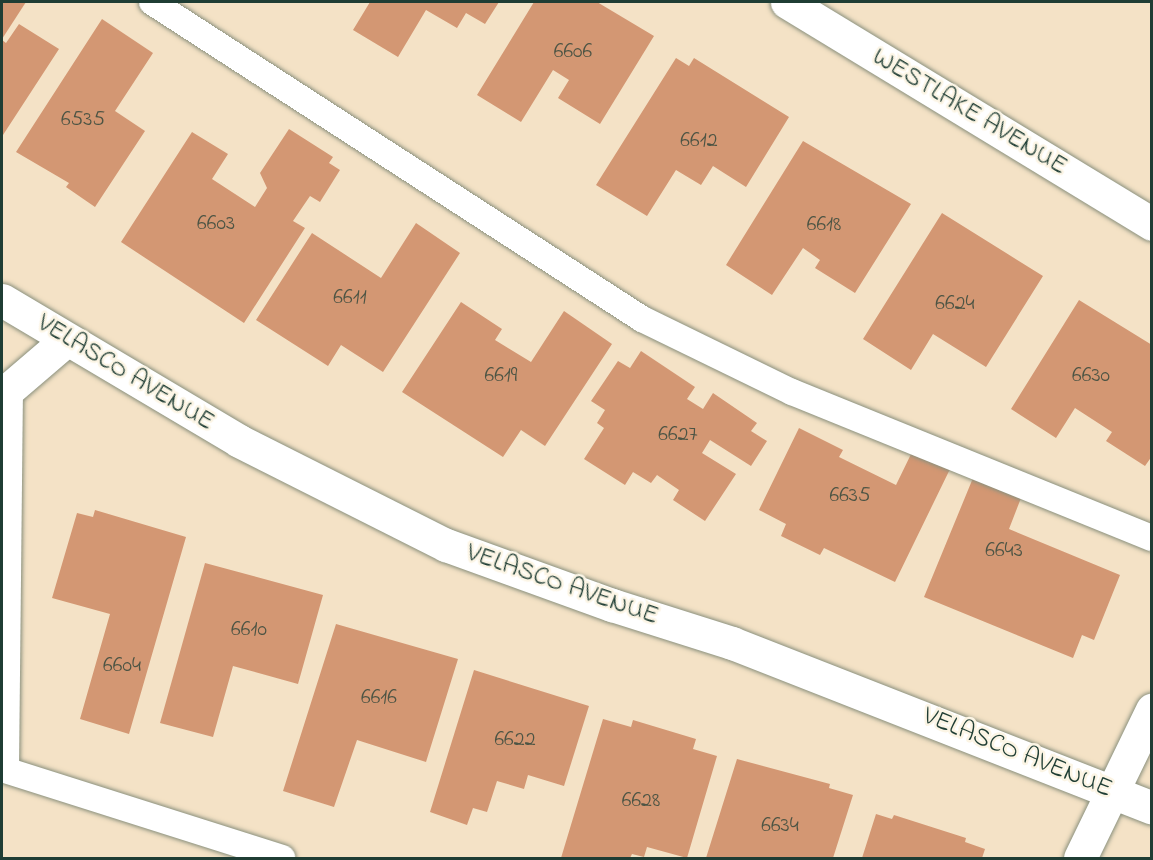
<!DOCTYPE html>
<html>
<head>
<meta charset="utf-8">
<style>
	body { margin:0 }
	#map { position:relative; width:1153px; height:860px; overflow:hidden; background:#f4e2c6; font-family:"Indie Flower",sans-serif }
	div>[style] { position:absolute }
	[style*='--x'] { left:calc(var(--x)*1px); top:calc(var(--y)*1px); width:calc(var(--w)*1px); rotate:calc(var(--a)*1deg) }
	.building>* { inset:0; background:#d39773 }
	.roads { filter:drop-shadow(0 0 2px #8a907d) drop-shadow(0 0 2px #8a907d) }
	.lane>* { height:26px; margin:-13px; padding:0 13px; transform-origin:13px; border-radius:13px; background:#fff }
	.street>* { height:33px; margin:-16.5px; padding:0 16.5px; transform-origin:16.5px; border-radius:16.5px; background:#fff }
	span { translate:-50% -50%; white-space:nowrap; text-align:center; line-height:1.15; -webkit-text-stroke:5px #fcf5e5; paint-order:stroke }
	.number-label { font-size:22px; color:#4c5444 }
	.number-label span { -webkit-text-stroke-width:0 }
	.street-label { font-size:26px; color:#1f3d34 }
	.frame { position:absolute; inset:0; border:3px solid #1f3d34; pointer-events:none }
</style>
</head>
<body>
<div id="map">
	<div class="building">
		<div style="clip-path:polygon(2px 2px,26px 2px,2px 39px)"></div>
		<div style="clip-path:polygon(370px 2px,499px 2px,485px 24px,466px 13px,457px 28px,426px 10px,398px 57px,353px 30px)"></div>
		<div style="clip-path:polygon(534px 2px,597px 2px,654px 36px,600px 124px,558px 98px,569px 80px,553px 70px,521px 122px,477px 95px)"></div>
		<div style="clip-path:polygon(102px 19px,153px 53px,115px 111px,145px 131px,95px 207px,66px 187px,69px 183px,16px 152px)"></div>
		<div style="clip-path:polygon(19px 24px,59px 49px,3px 135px,2px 40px,6px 43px)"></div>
		<div style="clip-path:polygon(676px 58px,689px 66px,694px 58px,789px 117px,746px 187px,713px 166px,701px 185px,676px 170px,647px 216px,596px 185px)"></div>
		<div style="clip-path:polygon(289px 129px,333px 157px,329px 163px,340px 170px,320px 202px,310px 196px,293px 221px,305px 228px,244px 323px,121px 242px,192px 132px,228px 154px,212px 179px,255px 207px,267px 188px,260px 173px)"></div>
		<div style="clip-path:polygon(803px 141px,911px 204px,855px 293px,815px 268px,820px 260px,803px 248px,772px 295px,726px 265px)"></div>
		<div style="clip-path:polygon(942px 213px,1043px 276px,986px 367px,933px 334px,911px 370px,863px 339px)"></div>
		<div style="clip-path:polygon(416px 223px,460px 253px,383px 372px,341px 345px,328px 366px,256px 320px,312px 233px,381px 278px)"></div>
		<div style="clip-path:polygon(1079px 300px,1152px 345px,1152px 456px,1145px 466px,1106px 441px,1112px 432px,1075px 408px,1056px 438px,1011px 409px)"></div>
		<div style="clip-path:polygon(461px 302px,502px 329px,495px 340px,531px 362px,564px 311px,612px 344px,545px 446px,521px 430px,503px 457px,402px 392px)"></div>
		<div style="clip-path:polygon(641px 351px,695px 387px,687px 399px,703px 409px,713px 393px,757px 423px,751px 431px,767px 441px,751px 466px,710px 440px,702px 453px,736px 474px,705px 521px,673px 500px,679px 490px,657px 475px,651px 483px,633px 472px,625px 485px,584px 459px,604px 428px,597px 423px,605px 410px,591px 401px,618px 361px,630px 368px)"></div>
		<div style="clip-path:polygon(799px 428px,843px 450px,839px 457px,896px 485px,914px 448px,951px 467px,895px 582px,824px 548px,820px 555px,781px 536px,786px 524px,759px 510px)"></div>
		<div style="clip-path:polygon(973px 478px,1021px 498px,1009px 529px,1120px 575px,1094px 640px,1082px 635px,1073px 658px,924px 597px)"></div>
		<div style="clip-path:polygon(95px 510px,186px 537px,129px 734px,80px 719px,110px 614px,52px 598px,77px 513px,93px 517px)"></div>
		<div style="clip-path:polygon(205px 563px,323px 595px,298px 684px,233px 666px,213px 737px,160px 723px)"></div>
		<div style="clip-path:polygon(336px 624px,458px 659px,426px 762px,357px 740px,334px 807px,283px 791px)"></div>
		<div style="clip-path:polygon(474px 670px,589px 706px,564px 786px,528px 775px,524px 789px,497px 781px,487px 812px,473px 808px,467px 825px,430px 812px)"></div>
		<div style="clip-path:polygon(603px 719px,631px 727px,633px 720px,696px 739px,693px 749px,717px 756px,687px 858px,647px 847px,644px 857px,632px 854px,630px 858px,561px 858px)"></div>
		<div style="clip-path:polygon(737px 759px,830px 784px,829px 788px,853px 795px,833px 858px,706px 858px)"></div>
		<div style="clip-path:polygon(876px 814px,892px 819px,894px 815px,966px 838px,965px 842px,985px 849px,982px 858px,862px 858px)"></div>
	</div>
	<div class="roads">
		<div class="lane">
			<div style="--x:152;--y:2;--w:584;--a:32.9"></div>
			<div style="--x:642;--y:319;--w:167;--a:26"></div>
			<div style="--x:792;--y:392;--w:388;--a:22.1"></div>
			<div style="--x:2;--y:769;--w:294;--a:17.6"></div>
			<div style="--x:6;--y:769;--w:378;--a:-89.4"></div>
		</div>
		<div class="street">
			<div style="--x:787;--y:2;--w:427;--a:31.3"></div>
			<div style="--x:2;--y:300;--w:276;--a:30.7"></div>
			<div style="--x:239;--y:441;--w:232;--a:26.7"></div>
			<div style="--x:446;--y:545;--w:177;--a:19.9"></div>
			<div style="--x:612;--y:605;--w:126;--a:17.6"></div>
			<div style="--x:732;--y:643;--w:451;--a:21.4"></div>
			<div style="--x:2;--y:395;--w:83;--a:-40.6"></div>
			<div style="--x:1080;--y:858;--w:165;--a:-64.1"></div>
		</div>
	</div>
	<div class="number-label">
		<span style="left:573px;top:53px">6606</span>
		<span style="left:83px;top:121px">6535</span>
		<span style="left:699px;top:142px">6612</span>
		<span style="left:216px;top:225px">6603</span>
		<span style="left:824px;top:226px">6618</span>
		<span style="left:350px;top:299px">6611</span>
		<span style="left:955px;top:305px">6624</span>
		<span style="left:501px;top:377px">6619</span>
		<span style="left:1091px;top:377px">6630</span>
		<span style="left:678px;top:436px">6627</span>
		<span style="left:850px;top:497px">6635</span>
		<span style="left:1004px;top:552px">6643</span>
		<span style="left:249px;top:631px">6610</span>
		<span style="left:122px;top:667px">6604</span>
		<span style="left:379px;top:699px">6616</span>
		<span style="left:515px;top:741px">6622</span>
		<span style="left:641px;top:802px">6628</span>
		<span style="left:780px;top:827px">6634</span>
	</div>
	<div class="street-label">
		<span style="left:969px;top:113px;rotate:31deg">WESTLAKE AVENUE</span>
		<span style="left:125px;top:374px;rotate:31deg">VELASCO AVENUE</span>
		<span style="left:562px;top:586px;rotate:19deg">VELASCO AVENUE</span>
		<span style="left:1017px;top:754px;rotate:22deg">VELASCO AVENUE</span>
	</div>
	<div class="frame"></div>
</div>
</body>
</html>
